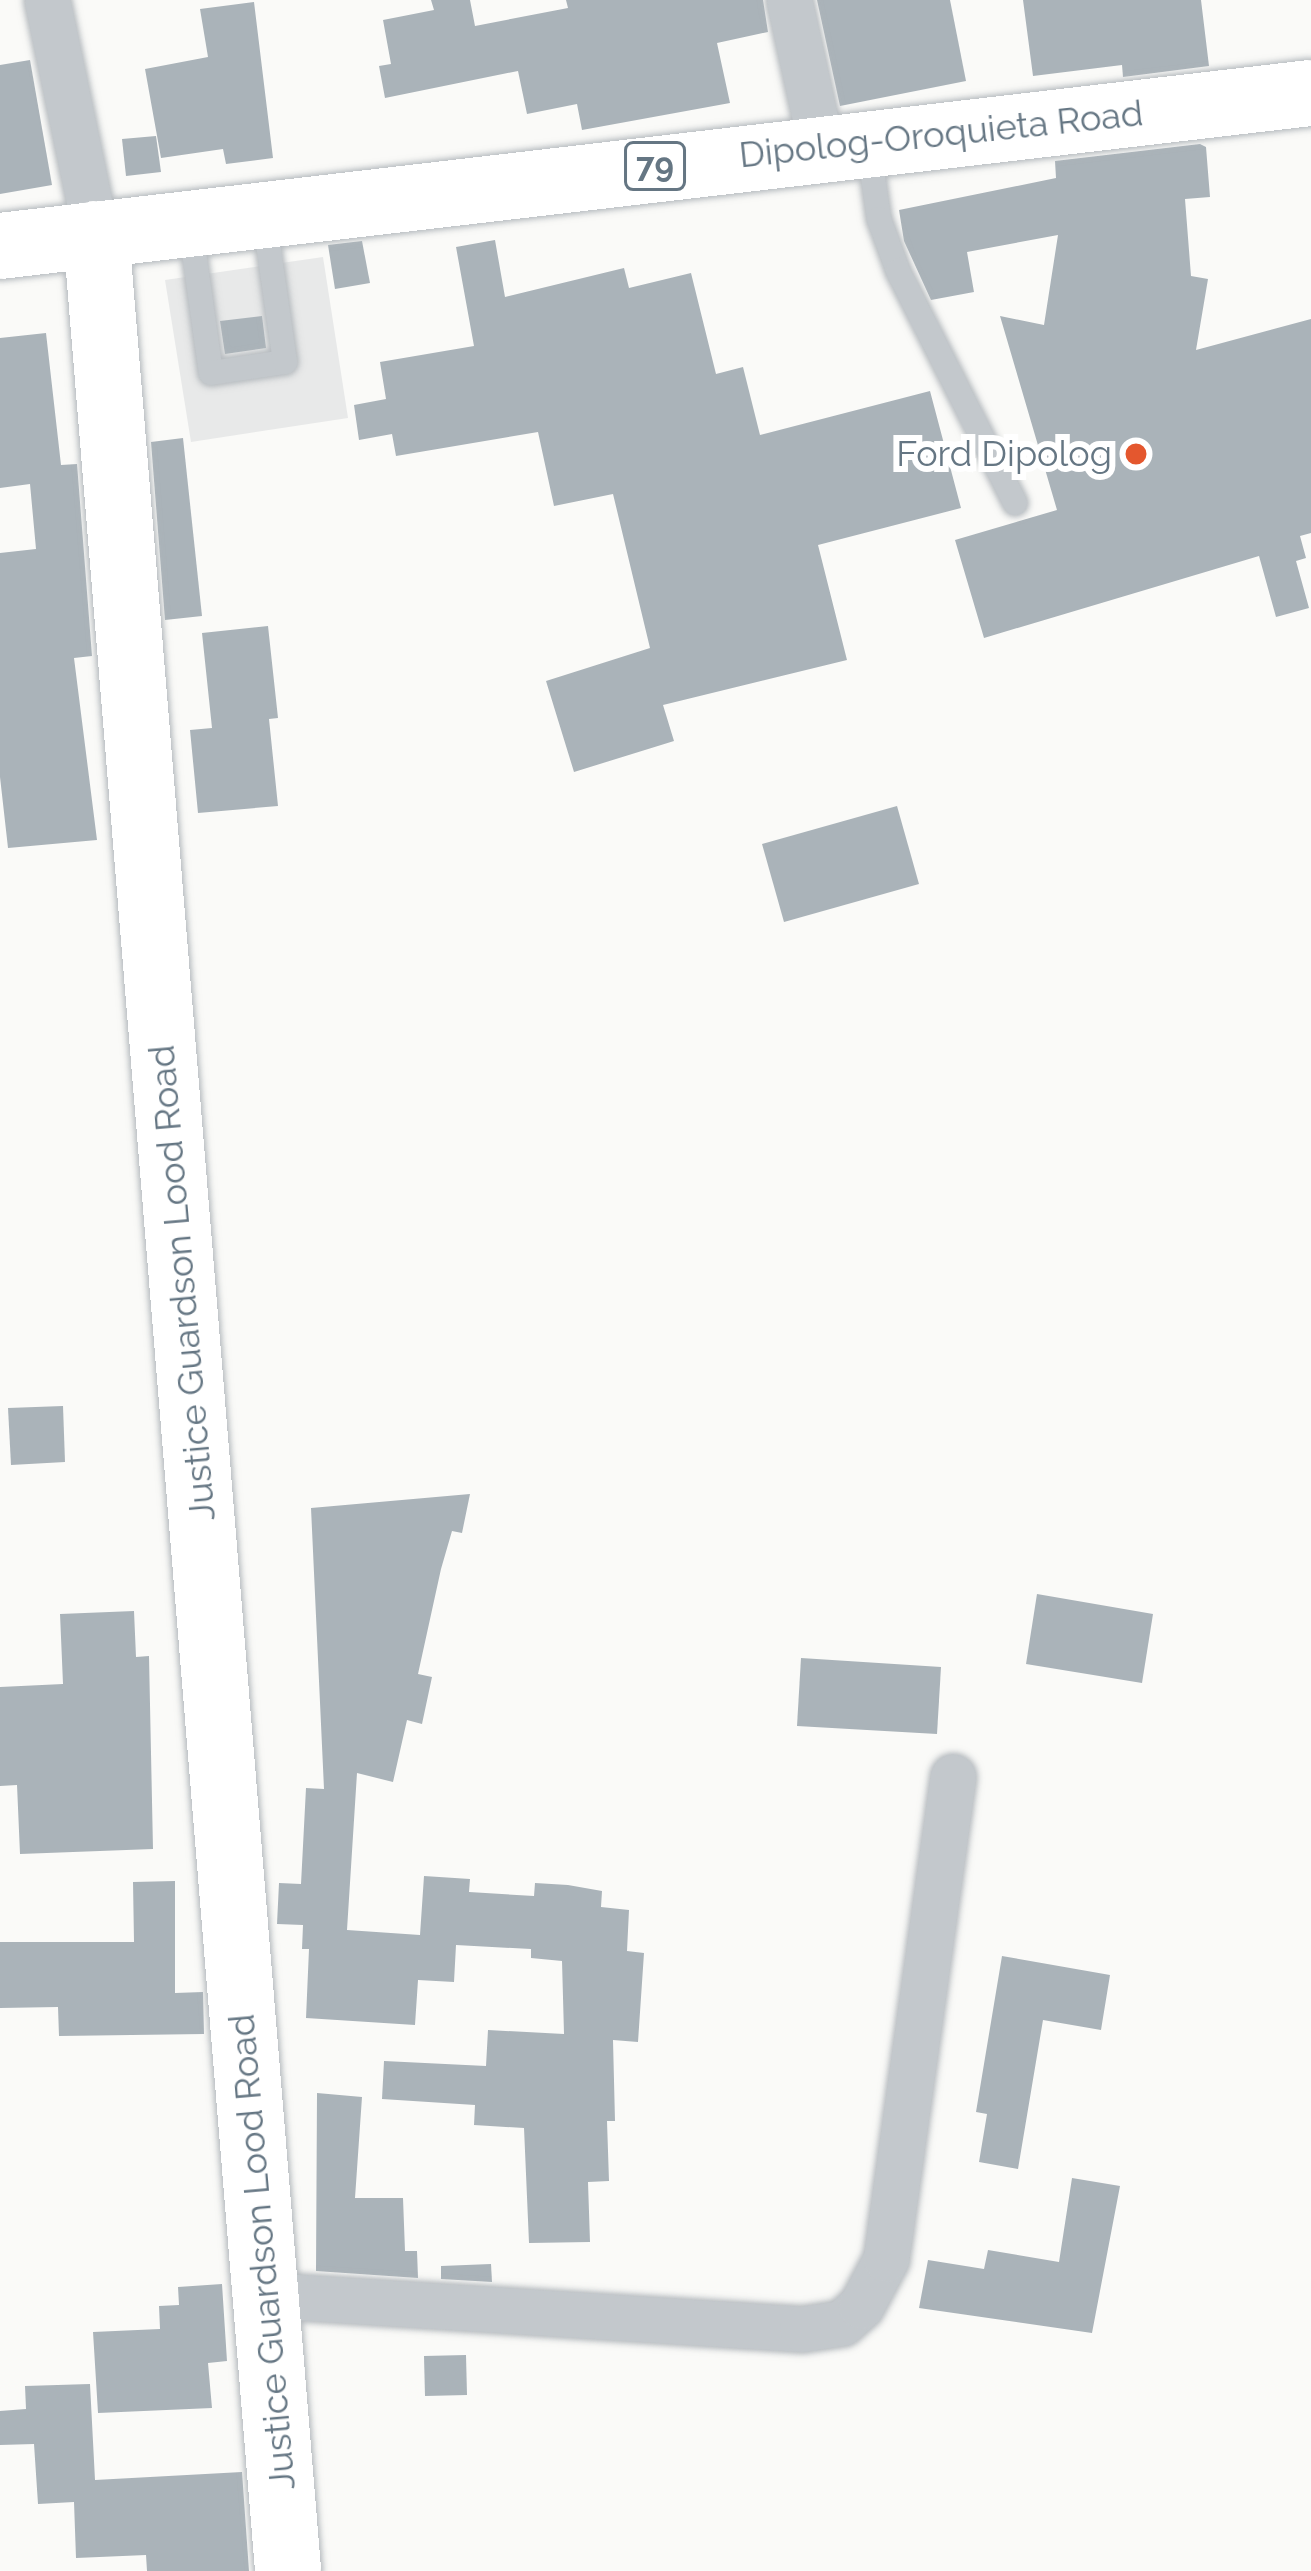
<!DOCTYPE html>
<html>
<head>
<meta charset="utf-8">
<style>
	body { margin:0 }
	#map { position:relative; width:1311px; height:2571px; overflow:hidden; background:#fafaf8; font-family:Raleway,sans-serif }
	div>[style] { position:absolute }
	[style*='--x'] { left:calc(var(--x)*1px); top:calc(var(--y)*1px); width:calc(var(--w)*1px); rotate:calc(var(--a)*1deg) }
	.built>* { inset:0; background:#e8e9e9 }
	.building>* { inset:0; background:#aab3b9 }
	.roads { filter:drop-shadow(0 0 3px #b5babe) drop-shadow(0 0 3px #b5babe) }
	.lane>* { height:24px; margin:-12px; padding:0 12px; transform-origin:12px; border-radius:12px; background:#c3c8cc }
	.street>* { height:45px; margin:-22.5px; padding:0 22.5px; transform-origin:22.5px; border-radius:22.5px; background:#c3c8cc }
	.primary>* { height:66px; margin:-33px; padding:0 33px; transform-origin:33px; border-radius:33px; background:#fff }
	.dots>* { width:33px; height:33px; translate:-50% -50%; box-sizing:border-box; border:6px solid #fff; border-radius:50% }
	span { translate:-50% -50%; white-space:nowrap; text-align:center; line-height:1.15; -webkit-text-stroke:12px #fff; paint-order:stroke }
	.shield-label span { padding:3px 9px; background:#fff; border:3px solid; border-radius:9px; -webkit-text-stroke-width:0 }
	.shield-label { font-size:33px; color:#657683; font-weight:700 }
	.street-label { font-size:36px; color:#657683 }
	.poi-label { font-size:36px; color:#657683 }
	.right { translate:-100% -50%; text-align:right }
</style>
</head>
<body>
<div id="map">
	<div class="built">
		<div style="clip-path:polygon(323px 257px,348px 418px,191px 442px,165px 280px)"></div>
	</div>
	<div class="building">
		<div style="clip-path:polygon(431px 0,470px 0,475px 26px,568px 8px,566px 0,763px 0,768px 32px,717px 43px,730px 103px,582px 130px,577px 104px,527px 114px,518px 71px,385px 98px,379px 66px,391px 64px,383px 20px,434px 10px)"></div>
		<div style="clip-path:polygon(817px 0,950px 0,966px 81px,840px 106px)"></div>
		<div style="clip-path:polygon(1023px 0,1201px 0,1209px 66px,1123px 77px,1122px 65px,1033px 76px)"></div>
		<div style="clip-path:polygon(254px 2px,273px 158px,226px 164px,223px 149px,161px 158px,145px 69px,208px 57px,200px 9px)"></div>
		<div style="clip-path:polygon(30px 60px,52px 185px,0 194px,0 65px)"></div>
		<div style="clip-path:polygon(156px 136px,161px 172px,126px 176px,122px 139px)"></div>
		<div style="clip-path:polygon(1200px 144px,1206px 147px,1210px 197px,1185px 199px,1191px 276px,1208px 279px,1196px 350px,1311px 319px,1311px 533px,1300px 536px,1306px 558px,1296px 561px,1309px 608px,1276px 617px,1259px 556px,984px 638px,955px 540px,1057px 510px,1000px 316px,1044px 325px,1058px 235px,967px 252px,974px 292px,931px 300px,904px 241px,899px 210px,1056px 178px,1055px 161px)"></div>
		<div style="clip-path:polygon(495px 240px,505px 297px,624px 268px,629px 288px,691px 273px,716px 374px,743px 367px,760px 435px,930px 391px,961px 508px,818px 545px,847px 660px,663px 705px,674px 741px,574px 772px,546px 681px,650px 648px,613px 494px,554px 506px,538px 432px,396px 456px,392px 434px,359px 440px,354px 405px,386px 399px,380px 362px,474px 346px,456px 247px)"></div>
		<div style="clip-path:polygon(362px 241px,370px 283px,335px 289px,328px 245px)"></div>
		<div style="clip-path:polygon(262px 316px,266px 348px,225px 354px,220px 321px)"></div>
		<div style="clip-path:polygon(46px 333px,61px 465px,77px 464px,92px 656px,74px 658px,97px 840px,8px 848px,0 777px,0 553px,36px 549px,30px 484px,0 488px,0 338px)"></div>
		<div style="clip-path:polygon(183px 438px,202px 616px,165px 620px,151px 442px)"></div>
		<div style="clip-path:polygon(268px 626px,278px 718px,269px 719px,278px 806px,198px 813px,190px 730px,212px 728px,202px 633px)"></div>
		<div style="clip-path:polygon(897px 806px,919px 884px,784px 922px,762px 844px)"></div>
		<div style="clip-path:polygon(63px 1406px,65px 1462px,11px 1465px,8px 1408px)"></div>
		<div style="clip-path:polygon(470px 1494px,462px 1533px,452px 1531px,441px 1569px,418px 1674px,432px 1677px,422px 1724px,407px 1720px,393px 1782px,357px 1773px,347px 1930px,420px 1935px,424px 1876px,470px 1879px,469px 1892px,534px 1896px,535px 1883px,568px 1885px,602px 1891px,601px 1907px,629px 1910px,627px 1951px,644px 1953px,638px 2042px,613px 2040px,615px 2121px,607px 2121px,609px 2181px,588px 2182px,590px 2242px,529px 2243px,524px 2128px,474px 2125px,475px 2105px,382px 2099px,384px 2061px,486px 2066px,488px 2030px,564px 2034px,562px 1961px,531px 1958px,531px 1949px,456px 1945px,454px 1982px,418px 1980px,415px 2025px,306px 2018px,309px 1949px,302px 1949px,303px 1925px,277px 1924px,279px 1883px,301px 1884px,306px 1788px,324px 1789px,311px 1508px)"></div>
		<div style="clip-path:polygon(1037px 1594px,1153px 1614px,1142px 1683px,1026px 1664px)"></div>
		<div style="clip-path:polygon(134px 1611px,136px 1657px,149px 1656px,153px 1849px,20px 1854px,17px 1785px,0 1786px,0 1687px,63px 1684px,60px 1614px)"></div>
		<div style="clip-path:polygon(801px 1658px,941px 1667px,937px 1734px,797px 1726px)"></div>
		<div style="clip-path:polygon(175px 1881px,175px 1993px,203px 1992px,204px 2034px,59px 2036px,58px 2007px,0 2008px,0 1942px,134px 1942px,133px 1882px)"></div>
		<div style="clip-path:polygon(1002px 1956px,1110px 1975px,1101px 2030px,1043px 2020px,1018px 2169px,979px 2162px,987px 2114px,976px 2112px)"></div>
		<div style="clip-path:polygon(317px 2093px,362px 2097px,355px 2198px,403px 2198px,405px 2251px,417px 2251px,418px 2278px,316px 2271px)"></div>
		<div style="clip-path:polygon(1072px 2178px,1120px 2186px,1092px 2333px,919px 2308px,928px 2260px,984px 2269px,988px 2250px,1059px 2262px)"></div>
		<div style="clip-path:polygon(491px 2264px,492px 2282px,441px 2279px,441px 2266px)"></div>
		<div style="clip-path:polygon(222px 2284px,227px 2361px,208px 2363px,212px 2408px,98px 2413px,93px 2332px,160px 2329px,159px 2306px,179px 2305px,178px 2287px)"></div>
		<div style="clip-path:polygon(466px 2355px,467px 2395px,425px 2396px,424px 2356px)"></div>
		<div style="clip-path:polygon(90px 2384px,95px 2480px,242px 2472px,249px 2571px,147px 2571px,146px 2555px,76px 2558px,74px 2502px,38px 2504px,34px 2444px,0 2445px,0 2411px,26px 2409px,25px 2386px)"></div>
	</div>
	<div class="roads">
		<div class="lane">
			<div style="--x:869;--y:149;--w:71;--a:81.9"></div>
			<div style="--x:879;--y:219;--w:55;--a:69.9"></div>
			<div style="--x:898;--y:271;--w:260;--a:63.2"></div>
			<div style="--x:190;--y:224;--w:150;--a:82"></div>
			<div style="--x:211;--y:373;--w:75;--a:-8.5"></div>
			<div style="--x:285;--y:362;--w:148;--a:-98.2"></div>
		</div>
		<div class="street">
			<div style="--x:47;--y:0;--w:239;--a:78.2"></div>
			<div style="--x:789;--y:0;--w:149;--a:77.6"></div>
			<div style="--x:265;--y:2295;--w:538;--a:3.62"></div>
			<div style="--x:802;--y:2329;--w:40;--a:-8.5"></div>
			<div style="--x:842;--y:2323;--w:25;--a:-42"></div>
			<div style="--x:861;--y:2306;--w:53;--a:-62"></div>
			<div style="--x:886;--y:2259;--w:487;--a:-82.1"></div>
		</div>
		<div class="primary">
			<div style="--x:96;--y:234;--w:2345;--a:85.3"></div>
			<div style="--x:0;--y:246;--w:1320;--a:-6.66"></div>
		</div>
	</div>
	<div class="dots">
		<div style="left:1136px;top:454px;background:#e4572e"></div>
	</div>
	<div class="shield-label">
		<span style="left:655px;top:166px">79</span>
	</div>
	<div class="street-label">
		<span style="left:941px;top:134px;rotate:-6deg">Dipolog-Oroquieta Road</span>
		<span style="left:182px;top:1283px;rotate:-95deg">Justice Guardson Lood Road</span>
		<span style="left:262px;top:2252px;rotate:-95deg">Justice Guardson Lood Road</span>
	</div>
	<div class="poi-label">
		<span class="right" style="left:1112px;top:454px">Ford Dipolog</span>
	</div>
</div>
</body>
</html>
